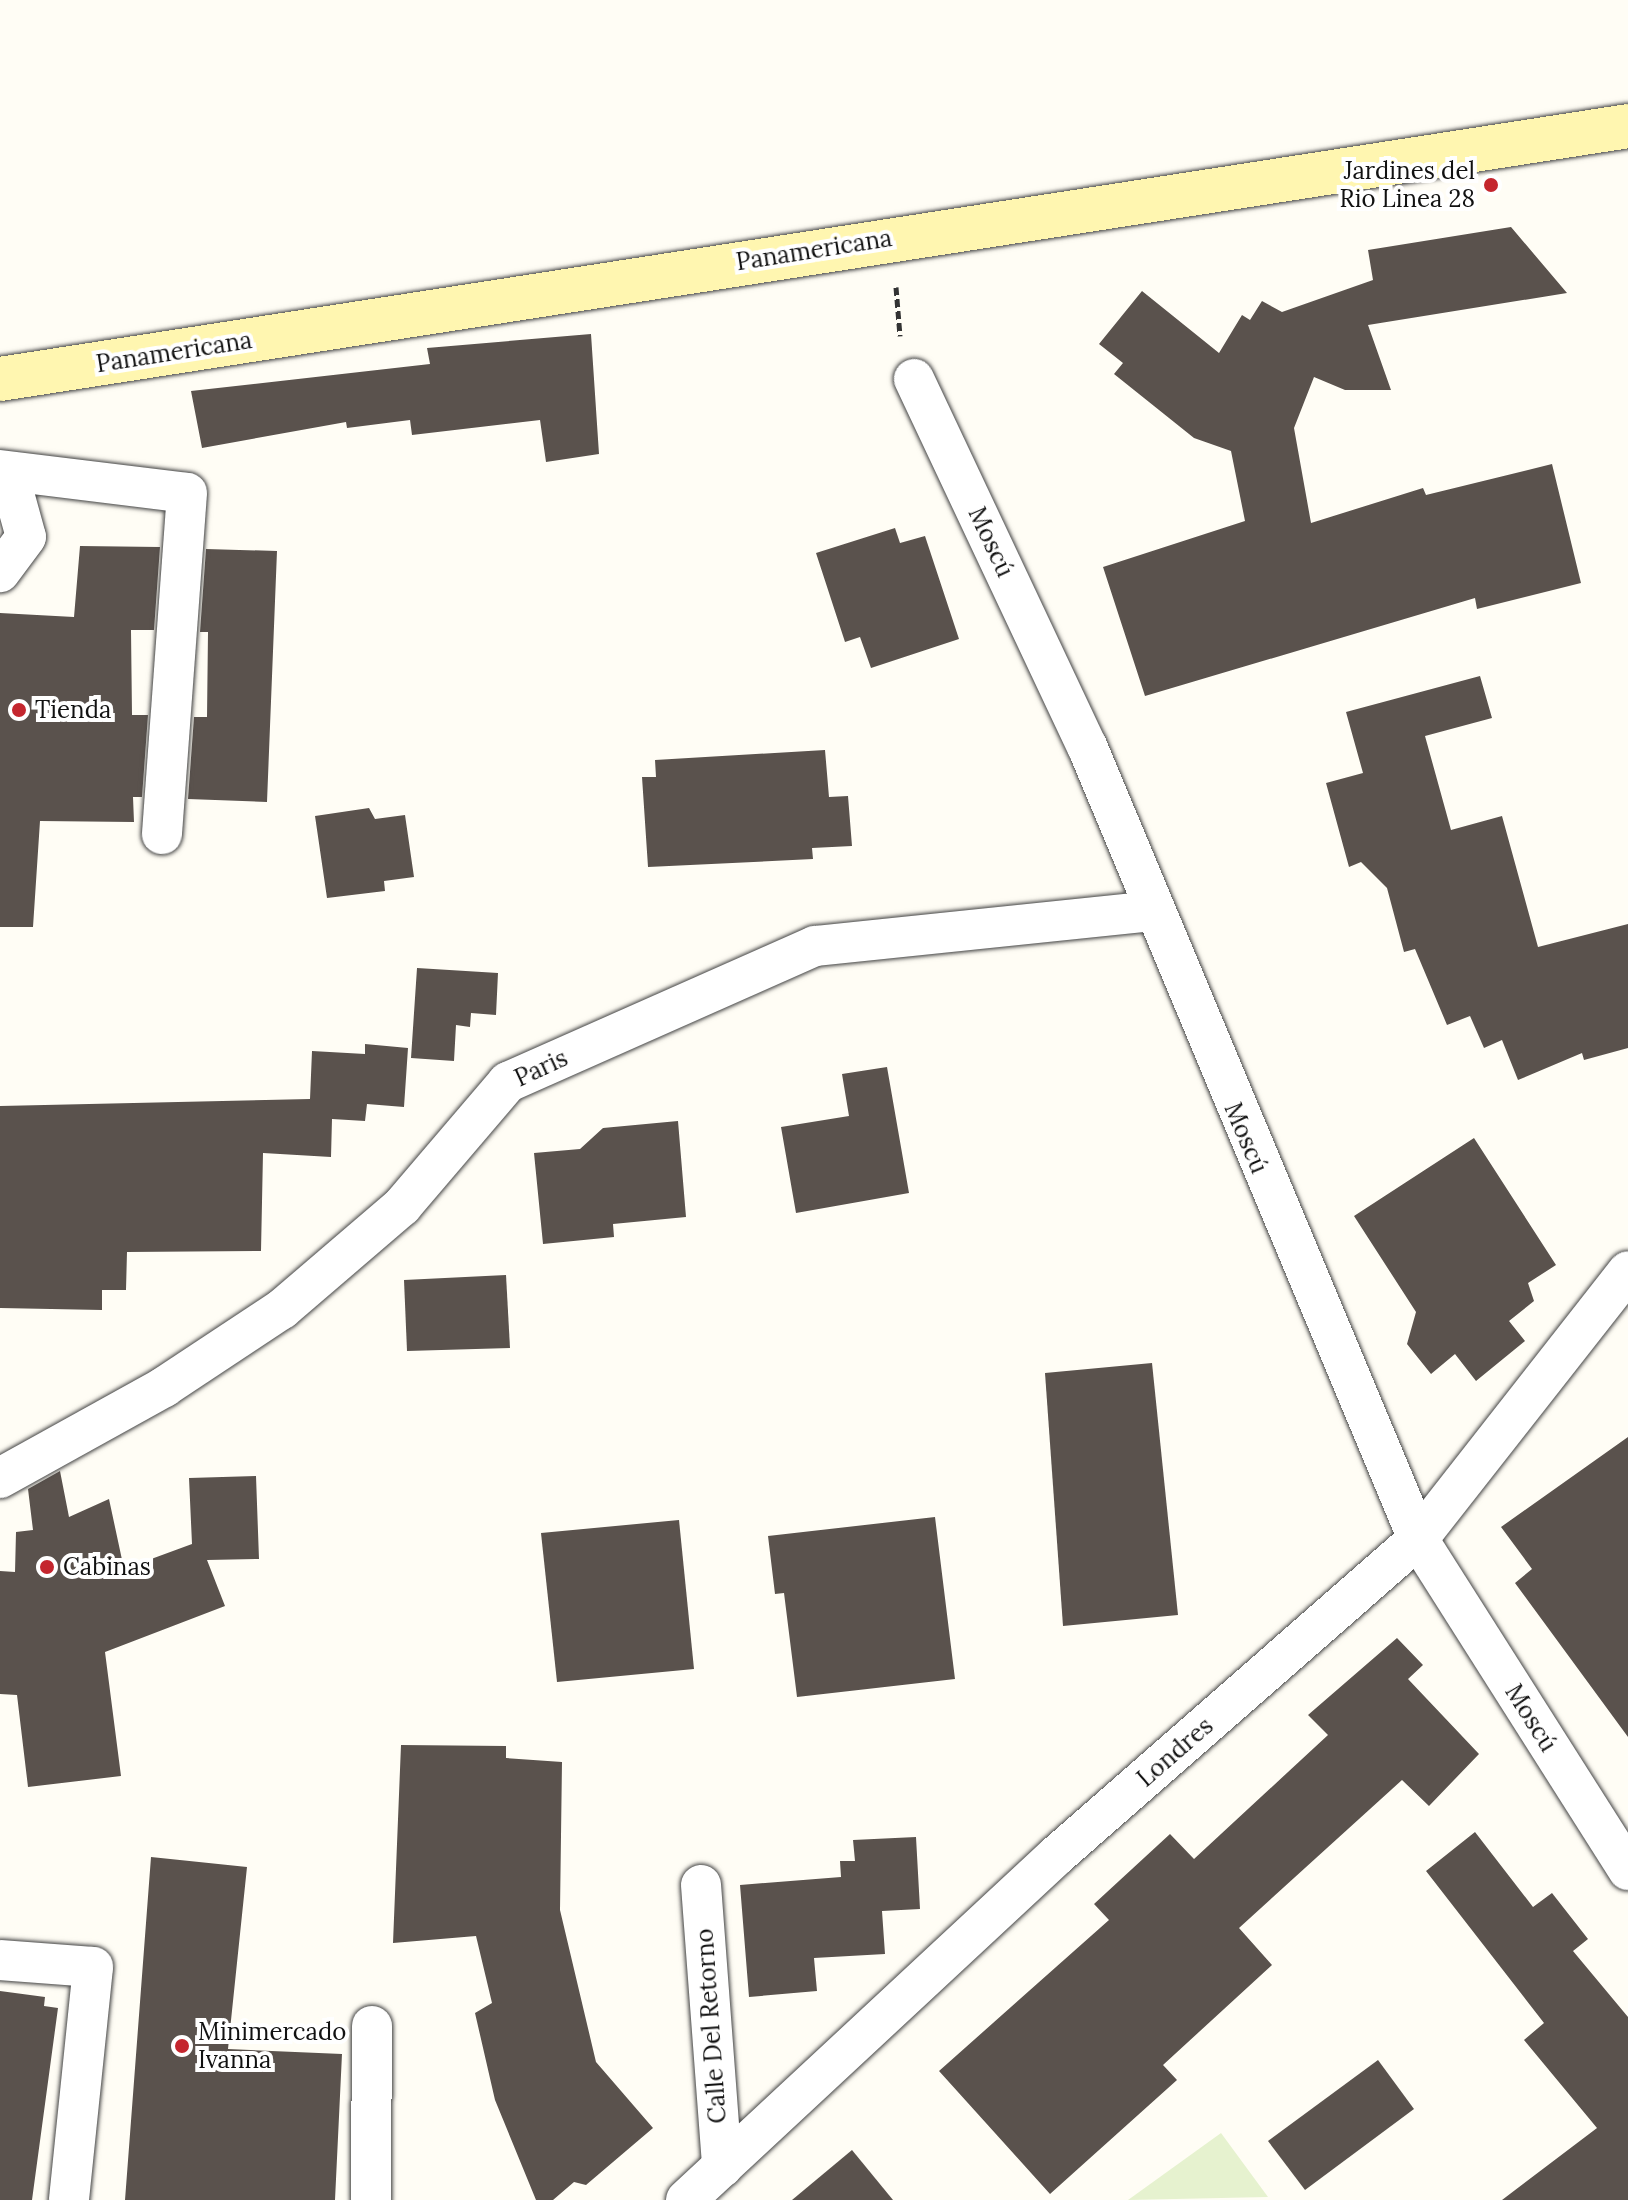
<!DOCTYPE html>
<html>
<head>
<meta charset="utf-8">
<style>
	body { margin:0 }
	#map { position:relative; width:1628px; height:2200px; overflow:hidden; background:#fffdf5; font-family:Lora,serif }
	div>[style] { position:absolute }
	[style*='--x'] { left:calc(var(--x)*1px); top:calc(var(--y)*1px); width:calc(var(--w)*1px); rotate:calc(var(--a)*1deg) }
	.pitch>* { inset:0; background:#e6f2cf }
	.building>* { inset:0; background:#5a524d }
	.path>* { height:5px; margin-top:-2.5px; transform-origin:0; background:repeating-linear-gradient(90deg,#333 0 8px,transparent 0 12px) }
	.roads { filter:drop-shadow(0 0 2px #444) drop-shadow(0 0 2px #444) }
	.minor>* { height:40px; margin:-20px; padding:0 20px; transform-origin:20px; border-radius:20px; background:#fff }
	.secondary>* { height:44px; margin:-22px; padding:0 22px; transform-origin:22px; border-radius:22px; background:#fff6b0 }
	.dots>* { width:22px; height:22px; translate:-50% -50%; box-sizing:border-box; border:4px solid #fff; border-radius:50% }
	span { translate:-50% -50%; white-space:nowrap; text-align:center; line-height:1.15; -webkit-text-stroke:8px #fff; paint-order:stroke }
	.poi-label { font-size:24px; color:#111 }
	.right { translate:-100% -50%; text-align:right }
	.left { translate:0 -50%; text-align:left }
	.street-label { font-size:24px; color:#111 }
</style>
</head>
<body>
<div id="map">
	<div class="pitch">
		<div style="clip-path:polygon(1221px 2133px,1268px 2197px,1128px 2200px)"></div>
	</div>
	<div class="building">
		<div style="clip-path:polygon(1511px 227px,1567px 293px,1368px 325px,1391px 390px,1345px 390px,1314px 377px,1294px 428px,1311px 523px,1423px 488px,1426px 495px,1552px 464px,1581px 583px,1477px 609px,1475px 598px,1145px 696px,1103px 567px,1245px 521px,1231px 451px,1194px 438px,1114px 374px,1123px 363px,1099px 344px,1142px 291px,1219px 353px,1242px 315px,1250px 320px,1262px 301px,1282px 312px,1373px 280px,1368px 250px)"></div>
		<div style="clip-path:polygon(591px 334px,599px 454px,546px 462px,540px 420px,412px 435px,410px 420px,347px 428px,346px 422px,202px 448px,191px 391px,430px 364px,427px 348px)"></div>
		<div style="clip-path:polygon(895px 528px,900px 543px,925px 536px,959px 639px,871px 668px,860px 637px,845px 642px,816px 553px)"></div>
		<div style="clip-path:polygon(80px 546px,160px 547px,154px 630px,131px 630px,132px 715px,148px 715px,142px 797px,133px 797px,134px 822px,40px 821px,33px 927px,0 927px,0 613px,74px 617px)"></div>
		<div style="clip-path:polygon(206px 549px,277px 551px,267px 802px,188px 799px,194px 717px,207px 717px,208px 632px,200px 632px)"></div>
		<div style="clip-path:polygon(1480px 676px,1492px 718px,1425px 736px,1451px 830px,1502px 816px,1538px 947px,1628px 924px,1628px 1048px,1584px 1060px,1582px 1053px,1518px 1080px,1502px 1040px,1484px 1048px,1470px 1016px,1447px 1025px,1415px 949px,1404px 952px,1387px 888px,1361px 862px,1349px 867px,1326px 783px,1363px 773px,1346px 712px)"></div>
		<div style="clip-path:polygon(825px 750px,829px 797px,848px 796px,852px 846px,812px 848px,813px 859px,648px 867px,642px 777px,656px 777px,655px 760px)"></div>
		<div style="clip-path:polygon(369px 808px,375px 819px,405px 815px,414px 877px,384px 881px,385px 891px,327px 898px,315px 816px)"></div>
		<div style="clip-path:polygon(417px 968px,498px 973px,496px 1015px,471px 1013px,470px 1027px,456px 1025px,454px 1061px,411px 1058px)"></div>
		<div style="clip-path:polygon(365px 1044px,408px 1048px,404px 1107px,367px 1104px,365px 1121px,332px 1119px,331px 1157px,263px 1153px,261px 1251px,127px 1252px,126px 1290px,102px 1290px,102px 1310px,0 1308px,0 1106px,310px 1099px,312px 1051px,365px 1054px)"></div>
		<div style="clip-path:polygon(887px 1067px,909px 1193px,796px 1213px,781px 1127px,849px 1116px,842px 1074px)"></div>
		<div style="clip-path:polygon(678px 1121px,686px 1217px,613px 1224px,614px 1237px,543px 1244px,534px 1153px,580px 1149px,603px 1128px)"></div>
		<div style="clip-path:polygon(1474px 1138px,1556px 1265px,1528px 1283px,1534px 1301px,1509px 1321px,1525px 1341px,1476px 1381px,1455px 1354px,1431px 1374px,1407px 1344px,1416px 1312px,1354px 1216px)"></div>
		<div style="clip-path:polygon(506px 1275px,510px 1348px,407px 1351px,404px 1280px)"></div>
		<div style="clip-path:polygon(1152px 1363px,1178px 1615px,1063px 1626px,1045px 1373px)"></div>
		<div style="clip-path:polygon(1628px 1437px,1628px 1737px,1515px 1583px,1532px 1569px,1501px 1527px)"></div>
		<div style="clip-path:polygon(60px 1471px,69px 1517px,109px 1499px,124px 1569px,192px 1544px,189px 1478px,256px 1476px,259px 1559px,207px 1560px,225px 1606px,105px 1652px,121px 1776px,28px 1787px,17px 1695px,0 1694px,0 1571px,15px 1572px,16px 1532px,33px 1530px,28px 1489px)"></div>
		<div style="clip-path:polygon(935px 1517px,955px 1679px,797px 1697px,784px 1593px,775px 1594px,768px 1536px)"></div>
		<div style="clip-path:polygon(679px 1520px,694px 1669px,557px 1682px,541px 1533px)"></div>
		<div style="clip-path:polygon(1397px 1638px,1423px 1665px,1408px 1679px,1479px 1754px,1429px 1806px,1402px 1780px,1239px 1928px,1272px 1965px,1163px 2065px,1177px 2080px,1050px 2194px,939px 2071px,1109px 1920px,1094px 1904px,1170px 1834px,1194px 1859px,1328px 1735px,1308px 1715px)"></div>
		<div style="clip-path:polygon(401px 1745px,506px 1746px,506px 1758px,562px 1762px,560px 1910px,596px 2062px,653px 2128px,586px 2185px,574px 2182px,553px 2200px,536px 2200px,495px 2100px,475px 2013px,492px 2003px,476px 1936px,393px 1943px)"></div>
		<div style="clip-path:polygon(1475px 1832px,1533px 1907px,1552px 1893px,1588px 1939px,1573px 1951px,1628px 2017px,1628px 2200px,1502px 2200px,1597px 2128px,1524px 2040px,1544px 2023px,1426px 1871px)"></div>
		<div style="clip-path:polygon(916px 1837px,920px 1909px,882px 1911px,885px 1954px,814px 1958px,817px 1991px,749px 1997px,740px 1885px,841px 1877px,840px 1861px,855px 1861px,853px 1840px)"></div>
		<div style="clip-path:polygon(151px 1857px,247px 1867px,228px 2049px,342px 2054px,335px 2200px,125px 2200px)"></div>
		<div style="clip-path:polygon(0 1991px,45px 1997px,44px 2006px,58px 2008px,32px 2200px,0 2200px)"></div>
		<div style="clip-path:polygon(1378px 2060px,1414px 2109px,1305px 2190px,1268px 2141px)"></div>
		<div style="clip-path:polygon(852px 2150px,893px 2200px,792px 2200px)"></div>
	</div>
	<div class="path">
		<div style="--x:896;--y:287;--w:49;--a:85.3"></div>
	</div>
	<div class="roads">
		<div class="minor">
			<div style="--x:914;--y:379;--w:406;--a:64.8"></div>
			<div style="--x:1087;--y:746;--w:859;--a:67.34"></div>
			<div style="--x:1418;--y:1539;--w:392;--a:57.6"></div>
			<div style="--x:0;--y:470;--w:188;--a:7"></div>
			<div style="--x:187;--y:493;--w:342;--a:94.2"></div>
			<div style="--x:0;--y:478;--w:24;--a:52"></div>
			<div style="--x:15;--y:497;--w:41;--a:74.6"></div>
			<div style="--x:26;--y:537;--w:44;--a:126.6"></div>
			<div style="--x:0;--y:1478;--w:188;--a:-29"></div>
			<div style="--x:164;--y:1387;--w:141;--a:-33.5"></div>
			<div style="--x:282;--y:1309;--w:158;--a:-40.6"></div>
			<div style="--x:402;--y:1206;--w:163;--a:-49.5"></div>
			<div style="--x:508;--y:1082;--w:336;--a:-23.9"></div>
			<div style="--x:815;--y:946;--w:338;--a:-5.9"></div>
			<div style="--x:701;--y:1885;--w:283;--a:85.7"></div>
			<div style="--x:0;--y:1960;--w:93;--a:4.3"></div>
			<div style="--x:93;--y:1967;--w:234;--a:95.9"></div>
			<div style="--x:371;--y:2200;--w:174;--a:-89.7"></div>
			<div style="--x:686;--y:2200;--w:507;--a:-42.92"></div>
			<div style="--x:1057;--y:1855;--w:480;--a:-41.2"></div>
			<div style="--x:1418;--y:1539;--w:340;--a:-51.9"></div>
		</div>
		<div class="secondary">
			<div style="--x:0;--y:379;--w:1648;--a:-8.83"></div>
		</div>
	</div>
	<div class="dots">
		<div style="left:1491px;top:185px;background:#c4262e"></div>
		<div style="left:19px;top:710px;background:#c4262e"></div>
		<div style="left:47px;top:1567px;background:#c4262e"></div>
		<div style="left:182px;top:2046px;background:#c4262e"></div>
	</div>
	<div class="poi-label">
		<span class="right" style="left:1475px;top:185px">Jardines del<br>Rio Linea 28</span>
		<span class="left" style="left:35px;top:710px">Tienda</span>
		<span class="left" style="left:63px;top:1567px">Cabinas</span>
		<span class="left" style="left:198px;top:2046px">Minimercado<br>Ivanna</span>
	</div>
	<div class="street-label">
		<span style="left:814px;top:250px;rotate:-9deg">Panamericana</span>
		<span style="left:174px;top:352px;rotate:-9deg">Panamericana</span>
		<span style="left:991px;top:542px;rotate:65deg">Moscú</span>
		<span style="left:541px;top:1068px;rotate:-25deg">Paris</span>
		<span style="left:1246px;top:1138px;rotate:67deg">Moscú</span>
		<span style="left:1531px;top:1718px;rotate:58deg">Moscú</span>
		<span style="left:1175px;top:1752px;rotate:-41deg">Londres</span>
		<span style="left:711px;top:2026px;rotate:-94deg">Calle Del Retorno</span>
	</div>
</div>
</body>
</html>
